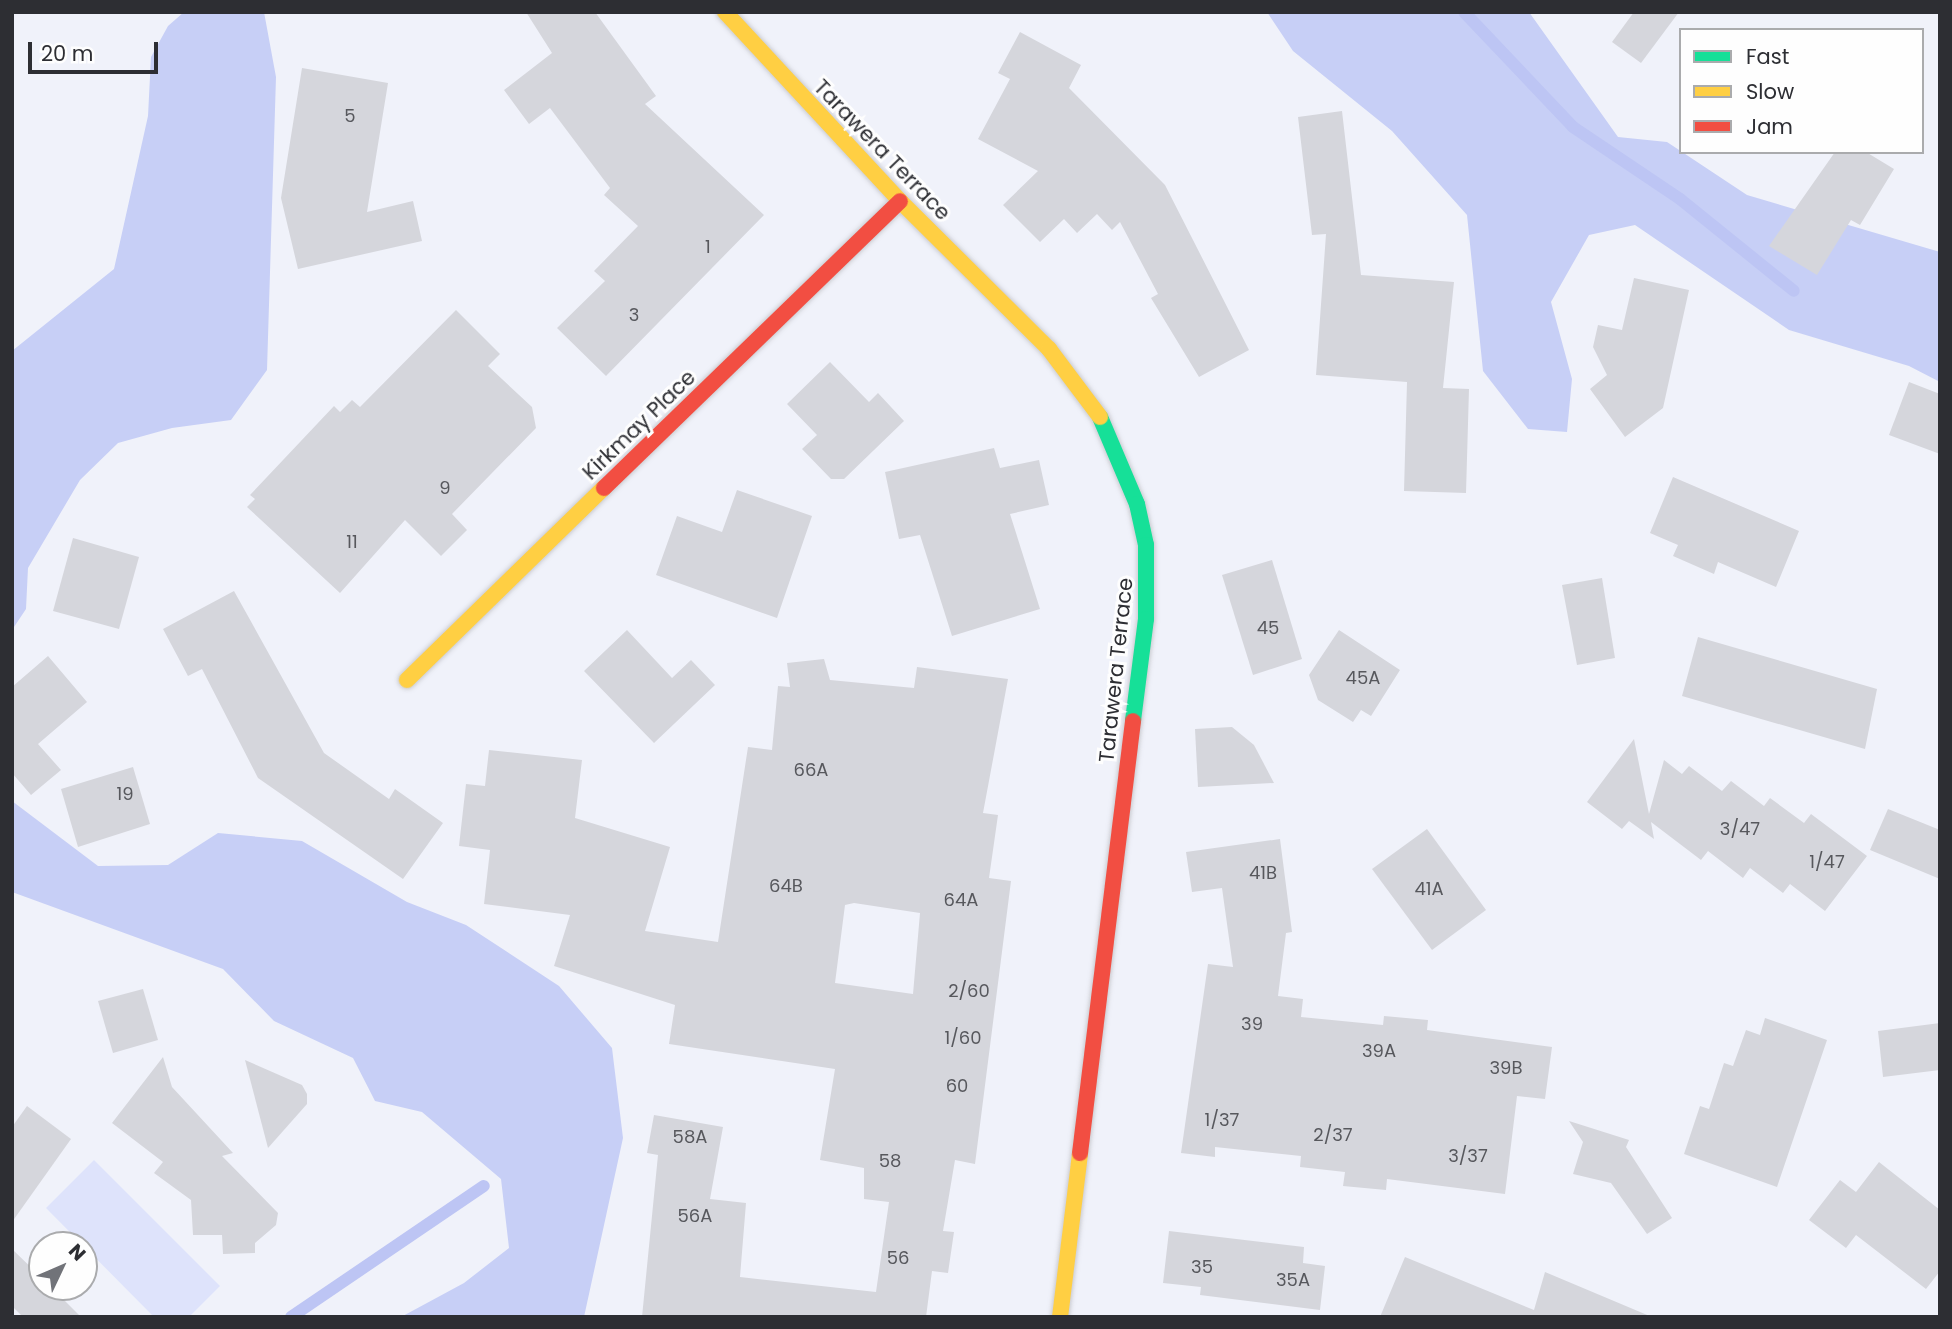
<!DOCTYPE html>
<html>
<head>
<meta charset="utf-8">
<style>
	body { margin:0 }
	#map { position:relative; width:1952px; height:1329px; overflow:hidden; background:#f0f2fa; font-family:Poppins,sans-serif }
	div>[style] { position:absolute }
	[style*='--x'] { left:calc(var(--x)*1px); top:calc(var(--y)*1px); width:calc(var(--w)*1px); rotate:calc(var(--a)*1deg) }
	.green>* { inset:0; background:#dee3fb }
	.forest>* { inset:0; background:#c7cff6 }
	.stream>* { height:12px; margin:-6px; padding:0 6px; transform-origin:6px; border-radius:6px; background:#bdc5f4 }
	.building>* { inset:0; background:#d5d6dc }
	.roads { filter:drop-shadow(0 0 2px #cbccd1) drop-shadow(0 0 2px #cbccd1) }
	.fast>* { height:16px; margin:-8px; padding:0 8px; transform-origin:8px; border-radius:8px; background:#16e098 }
	.slow>* { height:16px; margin:-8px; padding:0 8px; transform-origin:8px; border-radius:8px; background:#ffcf43 }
	.jam>* { height:16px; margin:-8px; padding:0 8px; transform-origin:8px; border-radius:8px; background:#f24e42 }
	span { translate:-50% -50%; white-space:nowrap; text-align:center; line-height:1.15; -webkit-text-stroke:6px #fefefe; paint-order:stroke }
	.number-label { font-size:18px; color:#57585d }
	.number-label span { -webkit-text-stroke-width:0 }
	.street-label { font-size:21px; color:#2d2e33 }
	.frame { position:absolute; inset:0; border:14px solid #2d2e33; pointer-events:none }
	.legend { position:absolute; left:1679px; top:28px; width:245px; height:126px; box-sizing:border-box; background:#fefefe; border:2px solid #aaabad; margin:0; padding:9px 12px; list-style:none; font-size:21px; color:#2d2e33 }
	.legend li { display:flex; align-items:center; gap:14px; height:35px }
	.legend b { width:35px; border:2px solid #aaabad }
	.north { position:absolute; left:28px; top:1231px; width:70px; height:70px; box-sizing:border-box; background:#fefefe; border:2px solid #aaabad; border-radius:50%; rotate:46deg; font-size:19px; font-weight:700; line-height:28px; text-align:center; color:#2d2e33 }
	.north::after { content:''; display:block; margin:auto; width:24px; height:32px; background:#717379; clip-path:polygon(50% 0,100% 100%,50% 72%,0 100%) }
	.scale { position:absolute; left:28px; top:42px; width:130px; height:32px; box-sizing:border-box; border:4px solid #2d2e33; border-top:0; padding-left:9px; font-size:21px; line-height:24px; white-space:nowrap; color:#2d2e33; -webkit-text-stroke:5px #fefefe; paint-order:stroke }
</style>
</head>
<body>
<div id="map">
	<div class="green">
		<div style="clip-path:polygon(94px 1160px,220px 1286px,189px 1317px,154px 1317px,46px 1208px)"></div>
	</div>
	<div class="forest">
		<div style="clip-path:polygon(184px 12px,264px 12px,276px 77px,267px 370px,231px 420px,172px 428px,118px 443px,80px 480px,28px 568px,26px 609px,12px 630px,12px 351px,114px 269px,148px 116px,151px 57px,168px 26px)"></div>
		<div style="clip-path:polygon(1267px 12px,1529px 12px,1618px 137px,1667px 142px,1747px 195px,1940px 252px,1940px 382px,1909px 366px,1789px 330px,1635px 225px,1589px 235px,1551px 302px,1572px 379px,1567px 432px,1528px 429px,1483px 371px,1467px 215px,1392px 131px,1293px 51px)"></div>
		<div style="clip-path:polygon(12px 801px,98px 866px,168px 865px,218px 833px,302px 841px,407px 902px,466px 925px,559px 986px,612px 1048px,623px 1138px,584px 1317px,401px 1317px,464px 1283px,509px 1248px,501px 1179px,422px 1112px,375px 1101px,353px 1058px,274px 1021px,223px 969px,12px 892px)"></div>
	</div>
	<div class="stream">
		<div style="--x:1464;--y:12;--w:158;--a:46.5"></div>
		<div style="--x:1573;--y:127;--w:129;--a:33.9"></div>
		<div style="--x:1680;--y:199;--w:146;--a:38.9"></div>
		<div style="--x:291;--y:1317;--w:233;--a:-34.2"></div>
	</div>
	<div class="building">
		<div style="clip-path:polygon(526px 12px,595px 12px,656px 96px,645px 104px,764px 215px,606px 376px,557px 328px,605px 281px,594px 271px,638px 226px,604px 195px,610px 188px,550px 108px,529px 124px,504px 90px,552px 53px)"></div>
		<div style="clip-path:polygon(1634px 12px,1679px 12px,1641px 63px,1612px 42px)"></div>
		<div style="clip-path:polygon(1020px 32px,1081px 65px,1069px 88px,1165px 185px,1249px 350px,1199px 377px,1151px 298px,1158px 294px,1120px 222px,1112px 230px,1097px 214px,1077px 233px,1064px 219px,1040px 242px,1003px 205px,1038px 171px,978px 139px,1010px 79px,998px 73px)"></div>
		<div style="clip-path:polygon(302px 68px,388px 83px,367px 212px,413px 201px,422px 241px,298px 269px,281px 198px)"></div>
		<div style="clip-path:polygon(1342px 111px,1361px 275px,1454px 282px,1443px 388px,1469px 389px,1466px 493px,1404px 491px,1407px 382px,1316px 375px,1326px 234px,1312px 235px,1298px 117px)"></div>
		<div style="clip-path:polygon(1835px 152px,1866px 152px,1894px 169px,1860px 225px,1851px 220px,1817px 275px,1769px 246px)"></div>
		<div style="clip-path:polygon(1634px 278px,1689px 290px,1663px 408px,1625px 437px,1590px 389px,1607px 375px,1593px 347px,1598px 325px,1622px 330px)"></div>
		<div style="clip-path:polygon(456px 310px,500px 354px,488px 366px,532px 407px,536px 428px,452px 514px,467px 530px,441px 556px,405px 520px,340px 593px,247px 507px,255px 499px,250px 495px,334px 406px,340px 412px,352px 400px,360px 407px)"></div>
		<div style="clip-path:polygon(830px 362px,869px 402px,878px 393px,904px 421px,844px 479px,831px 479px,802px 449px,817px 435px,787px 404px)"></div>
		<div style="clip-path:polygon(1909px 382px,1940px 394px,1940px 454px,1889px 435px)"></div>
		<div style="clip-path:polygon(994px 448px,1000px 468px,1039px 460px,1049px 505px,1010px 514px,1040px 609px,952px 636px,920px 535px,899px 539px,885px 472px)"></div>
		<div style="clip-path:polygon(1673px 477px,1799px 531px,1776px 587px,1718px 562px,1714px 574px,1673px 556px,1678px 545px,1650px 533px)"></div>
		<div style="clip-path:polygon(737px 490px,812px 516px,777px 618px,656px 575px,677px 516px,722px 532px)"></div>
		<div style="clip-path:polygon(73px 538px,139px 557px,119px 629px,53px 611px)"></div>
		<div style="clip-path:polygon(1272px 560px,1302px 659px,1253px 675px,1222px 575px)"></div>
		<div style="clip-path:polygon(1602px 578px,1615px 658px,1577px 665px,1562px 585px)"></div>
		<div style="clip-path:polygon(234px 591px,324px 753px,389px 799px,395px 789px,443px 823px,403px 879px,258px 778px,202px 669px,188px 676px,163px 629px)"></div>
		<div style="clip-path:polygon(627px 630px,672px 678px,691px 660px,715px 685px,654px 743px,584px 671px)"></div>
		<div style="clip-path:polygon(1339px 630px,1400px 670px,1371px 716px,1361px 710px,1353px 722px,1318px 700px,1309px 675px)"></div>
		<div style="clip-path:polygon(1698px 637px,1877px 689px,1865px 749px,1682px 696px)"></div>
		<div style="clip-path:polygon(48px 656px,87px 702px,38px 744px,61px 770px,31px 795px,12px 773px,12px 687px)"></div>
		<div style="clip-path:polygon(evenodd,824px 659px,830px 680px,914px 688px,917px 667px,1008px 679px,983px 813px,998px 815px,989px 878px,1011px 881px,975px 1164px,955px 1160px,943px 1231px,954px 1232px,948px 1273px,932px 1271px,926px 1317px,642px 1317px,658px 1155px,647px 1153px,654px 1115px,723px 1127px,710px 1199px,746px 1203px,740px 1277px,876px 1292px,889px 1202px,864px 1199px,864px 1168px,820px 1160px,835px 1069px,669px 1044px,675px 1005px,554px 966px,570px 915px,484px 904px,490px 850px,459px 846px,466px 784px,485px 786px,489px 750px,582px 760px,575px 818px,670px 847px,645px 931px,718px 942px,748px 747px,772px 750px,778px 686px,790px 687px,787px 663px,824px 659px,854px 903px,920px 913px,913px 994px,835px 983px,845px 905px,854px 903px)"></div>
		<div style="clip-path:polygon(1232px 727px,1254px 745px,1274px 783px,1198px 787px,1195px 729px)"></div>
		<div style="clip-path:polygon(1634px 739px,1649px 814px,1664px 760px,1682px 774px,1689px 766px,1722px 791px,1731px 781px,1764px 806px,1770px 798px,1804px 823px,1811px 814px,1867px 856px,1825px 911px,1790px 884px,1783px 893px,1750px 868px,1743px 878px,1708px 851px,1701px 860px,1651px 822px,1654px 839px,1629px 821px,1622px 829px,1587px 802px)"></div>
		<div style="clip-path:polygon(133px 767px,150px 824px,78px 847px,61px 789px)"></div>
		<div style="clip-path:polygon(1888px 809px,1940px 830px,1940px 879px,1870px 850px)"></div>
		<div style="clip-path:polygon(1427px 829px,1486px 910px,1432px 950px,1372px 869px)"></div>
		<div style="clip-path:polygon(1280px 839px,1292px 932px,1286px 933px,1278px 996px,1303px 999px,1301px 1017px,1383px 1025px,1384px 1016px,1428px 1020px,1427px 1030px,1552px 1047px,1545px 1099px,1517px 1096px,1505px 1194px,1387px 1179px,1386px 1190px,1343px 1186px,1345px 1172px,1300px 1167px,1301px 1156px,1215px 1147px,1215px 1157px,1181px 1153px,1208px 964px,1233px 967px,1222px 888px,1192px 892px,1186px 852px)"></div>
		<div style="clip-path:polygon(143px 989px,158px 1040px,113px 1053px,98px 1001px)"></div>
		<div style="clip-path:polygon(1765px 1018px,1827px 1040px,1777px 1187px,1684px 1154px,1700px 1106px,1709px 1109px,1724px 1063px,1733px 1066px,1746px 1030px,1760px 1035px)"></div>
		<div style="clip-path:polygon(1940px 1023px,1940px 1070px,1883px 1077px,1878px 1031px)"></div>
		<div style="clip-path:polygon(163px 1057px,172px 1087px,233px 1153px,222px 1156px,278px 1213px,276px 1225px,255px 1243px,255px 1253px,223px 1254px,222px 1235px,193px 1235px,191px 1200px,154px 1173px,163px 1162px,112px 1123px)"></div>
		<div style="clip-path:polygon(245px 1060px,302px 1085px,307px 1094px,307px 1104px,268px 1148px)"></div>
		<div style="clip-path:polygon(27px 1106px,71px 1139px,12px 1222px,12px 1127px)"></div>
		<div style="clip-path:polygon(1569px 1121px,1629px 1140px,1626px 1147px,1672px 1218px,1647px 1234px,1611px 1183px,1573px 1174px,1583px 1142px)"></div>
		<div style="clip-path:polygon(1879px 1162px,1940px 1210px,1940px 1271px,1926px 1289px,1856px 1235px,1846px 1248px,1809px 1220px,1840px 1180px,1856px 1192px)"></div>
		<div style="clip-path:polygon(1169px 1231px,1304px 1247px,1303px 1263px,1325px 1266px,1320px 1310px,1200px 1295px,1201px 1287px,1163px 1283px)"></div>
		<div style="clip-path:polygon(12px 1249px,42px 1278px,42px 1287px,51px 1287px,81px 1317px,23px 1317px,12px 1306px)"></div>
		<div style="clip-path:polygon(1405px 1257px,1534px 1310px,1545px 1272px,1652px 1317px,1380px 1317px)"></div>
	</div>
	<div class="roads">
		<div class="fast">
			<div style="--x:1100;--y:417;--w:95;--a:67"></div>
			<div style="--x:1137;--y:504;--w:42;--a:77.6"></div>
			<div style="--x:1146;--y:545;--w:74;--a:90"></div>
			<div style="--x:1146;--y:619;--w:103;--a:97.3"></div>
		</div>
		<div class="slow">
			<div style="--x:725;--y:12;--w:258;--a:47.2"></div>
			<div style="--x:900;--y:201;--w:210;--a:44.8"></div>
			<div style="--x:1049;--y:349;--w:85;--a:53.1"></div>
			<div style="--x:407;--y:680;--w:275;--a:-44.3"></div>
			<div style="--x:1060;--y:1317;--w:165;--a:-83"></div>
		</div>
		<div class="jam">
			<div style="--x:604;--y:488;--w:412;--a:-44.1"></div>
			<div style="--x:1080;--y:1153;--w:435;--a:-83"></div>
		</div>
	</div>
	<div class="number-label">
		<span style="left:350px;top:116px">5</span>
		<span style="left:708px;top:247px">1</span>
		<span style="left:634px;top:315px">3</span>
		<span style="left:445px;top:488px">9</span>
		<span style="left:352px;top:542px">11</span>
		<span style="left:1268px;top:628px">45</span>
		<span style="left:1363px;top:678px">45A</span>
		<span style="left:811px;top:770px">66A</span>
		<span style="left:125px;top:794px">19</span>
		<span style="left:1740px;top:829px">3/47</span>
		<span style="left:1827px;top:862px">1/47</span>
		<span style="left:1263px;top:873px">41B</span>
		<span style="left:786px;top:886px">64B</span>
		<span style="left:1429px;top:889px">41A</span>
		<span style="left:961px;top:900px">64A</span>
		<span style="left:969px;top:991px">2/60</span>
		<span style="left:1252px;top:1024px">39</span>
		<span style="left:963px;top:1038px">1/60</span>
		<span style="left:1379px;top:1051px">39A</span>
		<span style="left:1506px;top:1068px">39B</span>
		<span style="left:957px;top:1086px">60</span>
		<span style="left:1222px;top:1120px">1/37</span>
		<span style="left:1333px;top:1135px">2/37</span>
		<span style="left:690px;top:1137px">58A</span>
		<span style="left:1468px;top:1156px">3/37</span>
		<span style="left:890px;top:1161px">58</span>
		<span style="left:695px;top:1216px">56A</span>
		<span style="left:898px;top:1258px">56</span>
		<span style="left:1202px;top:1267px">35</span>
		<span style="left:1293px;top:1280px">35A</span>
	</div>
	<div class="street-label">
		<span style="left:882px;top:150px;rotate:46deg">Tarawera Terrace</span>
		<span style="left:639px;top:425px;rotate:-44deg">Kirkmay Place</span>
		<span style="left:1116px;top:670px;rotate:-84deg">Tarawera Terrace</span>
	</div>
	<div class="frame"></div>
	<ul class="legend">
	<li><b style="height:9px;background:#16e098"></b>Fast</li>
	<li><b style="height:9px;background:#ffcf43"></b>Slow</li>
	<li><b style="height:9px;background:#f24e42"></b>Jam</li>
	</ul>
	<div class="north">N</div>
	<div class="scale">20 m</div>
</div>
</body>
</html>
